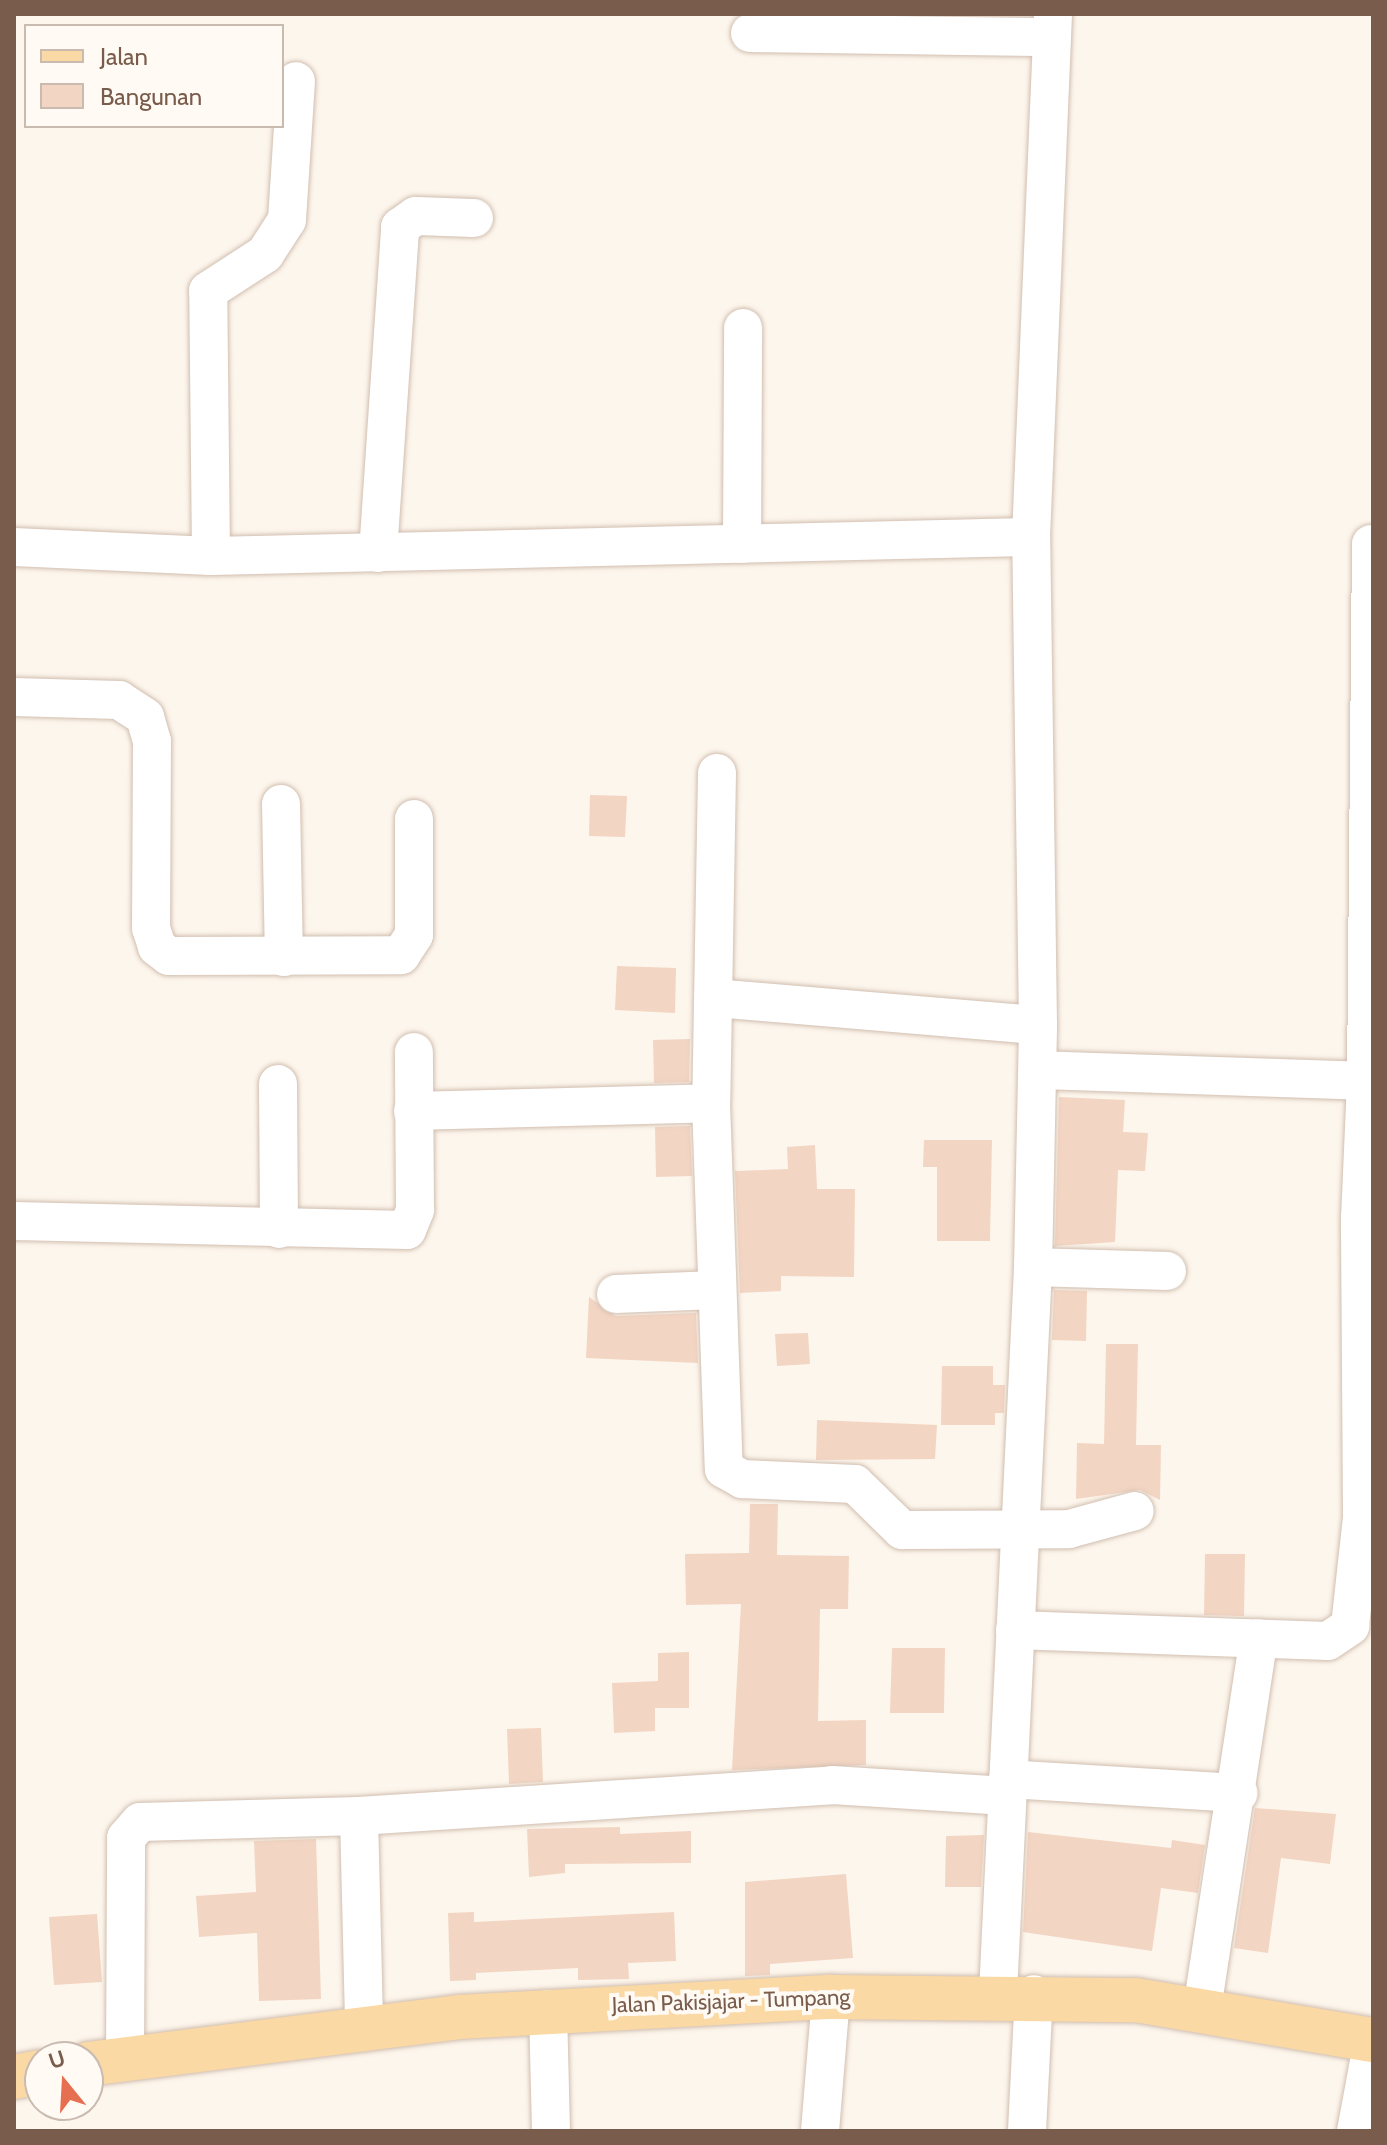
<!DOCTYPE html>
<html>
<head>
<meta charset="utf-8">
<style>
	body { margin:0 }
	#map { position:relative; width:1387px; height:2145px; overflow:hidden; background:#fdf6ec; font-family:Cabin,sans-serif }
	div>[style] { position:absolute }
	[style*='--x'] { left:calc(var(--x)*1px); top:calc(var(--y)*1px); width:calc(var(--w)*1px); rotate:calc(var(--a)*1deg) }
	.building>* { inset:0; background:#f3d5c3 }
	.roads { filter:drop-shadow(0 0 2px #d1beb0) drop-shadow(0 0 2px #d1beb0) }
	.street>* { height:38px; margin:-19px; padding:0 19px; transform-origin:19px; border-radius:19px; background:#fff }
	.primary>* { height:44px; margin:-22px; padding:0 22px; transform-origin:22px; border-radius:22px; background:#fbd9a5 }
	span { translate:-50% -50%; white-space:nowrap; text-align:center; line-height:1.15; -webkit-text-stroke:8px #fffaf3; paint-order:stroke }
	.street-label { font-size:22px; color:#7a5c4d }
	.frame { position:absolute; inset:0; border:16px solid #7a5c4d; pointer-events:none }
	.legend { position:absolute; left:24px; top:24px; width:260px; height:104px; box-sizing:border-box; background:#fffaf3; border:2px solid #cabbb1; margin:0; padding:10px 14px; list-style:none; font-size:24px; color:#7a5c4d }
	.legend li { display:flex; align-items:center; gap:16px; height:40px }
	.legend b { width:40px; border:2px solid #cabbb1 }
	.north { position:absolute; left:24px; top:2041px; width:80px; height:80px; box-sizing:border-box; background:#fffaf3; border:2px solid #cabbb1; border-radius:50%; rotate:342deg; font-size:22px; font-weight:700; line-height:32px; text-align:center; color:#7a5c4d }
	.north::after { content:''; display:block; margin:auto; width:28px; height:36px; background:#e76f51; clip-path:polygon(50% 0,100% 100%,50% 72%,0 100%) }
</style>
</head>
<body>
<div id="map">
	<div class="building">
		<div style="clip-path:polygon(590px 795px,627px 796px,625px 837px,589px 836px)"></div>
		<div style="clip-path:polygon(617px 966px,676px 968px,675px 1013px,615px 1010px)"></div>
		<div style="clip-path:polygon(690px 1039px,689px 1082px,654px 1083px,653px 1040px)"></div>
		<div style="clip-path:polygon(1059px 1097px,1125px 1100px,1123px 1132px,1148px 1133px,1145px 1171px,1118px 1170px,1115px 1242px,1055px 1246px)"></div>
		<div style="clip-path:polygon(690px 1126px,692px 1176px,656px 1177px,655px 1127px)"></div>
		<div style="clip-path:polygon(924px 1140px,992px 1140px,990px 1241px,937px 1241px,937px 1167px,923px 1167px)"></div>
		<div style="clip-path:polygon(815px 1145px,817px 1189px,855px 1189px,854px 1277px,781px 1276px,781px 1291px,740px 1293px,735px 1171px,788px 1169px,787px 1147px)"></div>
		<div style="clip-path:polygon(1054px 1290px,1087px 1291px,1086px 1341px,1052px 1340px)"></div>
		<div style="clip-path:polygon(589px 1297px,616px 1316px,696px 1313px,698px 1363px,586px 1358px)"></div>
		<div style="clip-path:polygon(808px 1333px,810px 1364px,777px 1366px,775px 1334px)"></div>
		<div style="clip-path:polygon(1106px 1344px,1138px 1344px,1136px 1445px,1161px 1445px,1160px 1500px,1140px 1490px,1076px 1499px,1077px 1443px,1104px 1444px)"></div>
		<div style="clip-path:polygon(942px 1366px,993px 1366px,993px 1385px,1005px 1385px,1004px 1413px,995px 1413px,995px 1425px,941px 1425px)"></div>
		<div style="clip-path:polygon(817px 1420px,937px 1425px,935px 1459px,816px 1460px)"></div>
		<div style="clip-path:polygon(750px 1504px,778px 1504px,777px 1555px,849px 1556px,848px 1609px,820px 1609px,818px 1721px,866px 1720px,866px 1765px,732px 1770px,741px 1604px,686px 1605px,685px 1554px,749px 1553px)"></div>
		<div style="clip-path:polygon(1205px 1554px,1245px 1554px,1244px 1616px,1204px 1615px)"></div>
		<div style="clip-path:polygon(892px 1648px,945px 1648px,944px 1713px,890px 1713px)"></div>
		<div style="clip-path:polygon(689px 1652px,689px 1708px,655px 1708px,655px 1731px,614px 1733px,612px 1683px,658px 1681px,658px 1653px)"></div>
		<div style="clip-path:polygon(541px 1728px,543px 1782px,509px 1784px,507px 1729px)"></div>
		<div style="clip-path:polygon(1255px 1808px,1336px 1814px,1330px 1864px,1281px 1858px,1268px 1953px,1234px 1948px)"></div>
		<div style="clip-path:polygon(620px 1827px,620px 1834px,691px 1831px,691px 1863px,565px 1864px,565px 1873px,529px 1877px,527px 1829px)"></div>
		<div style="clip-path:polygon(1028px 1832px,1171px 1848px,1172px 1840px,1205px 1845px,1198px 1893px,1161px 1888px,1152px 1951px,1023px 1932px)"></div>
		<div style="clip-path:polygon(984px 1835px,981px 1887px,945px 1887px,946px 1836px)"></div>
		<div style="clip-path:polygon(316px 1839px,321px 1999px,259px 2001px,257px 1933px,199px 1937px,196px 1896px,256px 1892px,254px 1841px)"></div>
		<div style="clip-path:polygon(846px 1874px,853px 1958px,770px 1964px,770px 1975px,745px 1976px,745px 1882px)"></div>
		<div style="clip-path:polygon(474px 1912px,474px 1922px,674px 1912px,676px 1961px,628px 1963px,629px 1979px,578px 1980px,578px 1968px,476px 1973px,476px 1980px,450px 1981px,448px 1913px)"></div>
		<div style="clip-path:polygon(97px 1914px,102px 1982px,54px 1985px,49px 1917px)"></div>
	</div>
	<div class="roads">
		<div class="street">
			<div style="--x:750;--y:33;--w:302;--a:0.8"></div>
			<div style="--x:742;--y:544;--w:216;--a:-89.7"></div>
			<div style="--x:14;--y:547;--w:197;--a:2.6"></div>
			<div style="--x:211;--y:556;--w:820;--a:-1.33"></div>
			<div style="--x:378;--y:553;--w:327;--a:-86.1"></div>
			<div style="--x:400;--y:227;--w:19;--a:-35"></div>
			<div style="--x:416;--y:216;--w:58;--a:2"></div>
			<div style="--x:211;--y:556;--w:265;--a:-90.6"></div>
			<div style="--x:208;--y:291;--w:68;--a:-33"></div>
			<div style="--x:265;--y:254;--w:40;--a:-57.1"></div>
			<div style="--x:287;--y:220;--w:139;--a:-86.3"></div>
			<div style="--x:14;--y:697;--w:105;--a:1.6"></div>
			<div style="--x:119;--y:700;--w:31;--a:33"></div>
			<div style="--x:145;--y:717;--w:25;--a:74"></div>
			<div style="--x:152;--y:741;--w:187;--a:90.3"></div>
			<div style="--x:151;--y:928;--w:20;--a:72"></div>
			<div style="--x:157;--y:947;--w:15;--a:37"></div>
			<div style="--x:169;--y:956;--w:232;--a:-0.2"></div>
			<div style="--x:401;--y:955;--w:24;--a:-57"></div>
			<div style="--x:414;--y:935;--w:116;--a:-90"></div>
			<div style="--x:717;--y:773;--w:330;--a:91"></div>
			<div style="--x:711;--y:1103;--w:366;--a:88"></div>
			<div style="--x:724;--y:1469;--w:21;--a:29"></div>
			<div style="--x:742;--y:1479;--w:113;--a:2.5"></div>
			<div style="--x:855;--y:1484;--w:66;--a:44.4"></div>
			<div style="--x:902;--y:1530;--w:167;--a:-0.3"></div>
			<div style="--x:1069;--y:1529;--w:68;--a:-15.3"></div>
			<div style="--x:281;--y:804;--w:153;--a:88.9"></div>
			<div style="--x:714;--y:998;--w:325;--a:4.8"></div>
			<div style="--x:1038;--y:1070;--w:328;--a:1.9"></div>
			<div style="--x:1366;--y:1081;--w:537;--a:-89.47"></div>
			<div style="--x:278;--y:1084;--w:145;--a:89.6"></div>
			<div style="--x:413;--y:1111;--w:298;--a:-1.5"></div>
			<div style="--x:14;--y:1221;--w:393;--a:1.3"></div>
			<div style="--x:407;--y:1230;--w:22;--a:-68"></div>
			<div style="--x:415;--y:1210;--w:158;--a:-90.4"></div>
			<div style="--x:1033;--y:1267;--w:134;--a:1.7"></div>
			<div style="--x:616;--y:1294;--w:99;--a:-2.3"></div>
			<div style="--x:1015;--y:1630;--w:313;--a:2"></div>
			<div style="--x:1328;--y:1641;--w:27;--a:-34"></div>
			<div style="--x:1350;--y:1626;--w:110;--a:-83.7"></div>
			<div style="--x:1362;--y:1517;--w:298;--a:-90.4"></div>
			<div style="--x:1360;--y:1219;--w:138;--a:-87.5"></div>
			<div style="--x:1366;--y:1081;--w:7;--a:0"></div>
			<div style="--x:1008;--y:1779;--w:231;--a:3.5"></div>
			<div style="--x:359;--y:1816;--w:212;--a:88.6"></div>
			<div style="--x:998;--y:1994;--w:728;--a:-87.24"></div>
			<div style="--x:1033;--y:1267;--w:242;--a:-88.8"></div>
			<div style="--x:1038;--y:1025;--w:488;--a:-90.8"></div>
			<div style="--x:1031;--y:537;--w:523;--a:-87.59"></div>
			<div style="--x:548;--y:2009;--w:122;--a:88.6"></div>
			<div style="--x:1202;--y:2009;--w:375;--a:-81.3"></div>
			<div style="--x:125;--y:2058;--w:220;--a:-89.7"></div>
			<div style="--x:126;--y:1838;--w:21;--a:-49"></div>
			<div style="--x:140;--y:1822;--w:219;--a:-1.6"></div>
			<div style="--x:359;--y:1816;--w:474;--a:-3.7"></div>
			<div style="--x:832;--y:1785;--w:175;--a:3.6"></div>
			<div style="--x:820;--y:2131;--w:134;--a:-85.3"></div>
			<div style="--x:1027;--y:2131;--w:137;--a:-87.1"></div>
			<div style="--x:1356;--y:2131;--w:93;--a:-79.4"></div>
		</div>
		<div class="primary">
			<div style="--x:88;--y:2064;--w:374;--a:-7.2"></div>
			<div style="--x:459;--y:2017;--w:373;--a:-3.1"></div>
			<div style="--x:831;--y:1997;--w:305;--a:0.6"></div>
			<div style="--x:1136;--y:2000;--w:240;--a:9.6"></div>
			<div style="--x:14;--y:2077;--w:26;--a:-11"></div>
		</div>
	</div>
	<div class="street-label">
		<span style="left:731px;top:2001px;rotate:-2deg">Jalan Pakisjajar - Tumpang</span>
	</div>
	<div class="frame"></div>
	<ul class="legend">
	<li><b style="height:10px;background:#fbd9a5"></b>Jalan</li>
	<li><b style="height:22px;background:#f3d5c3"></b>Bangunan</li>
	</ul>
	<div class="north">U</div>
</div>
</body>
</html>
